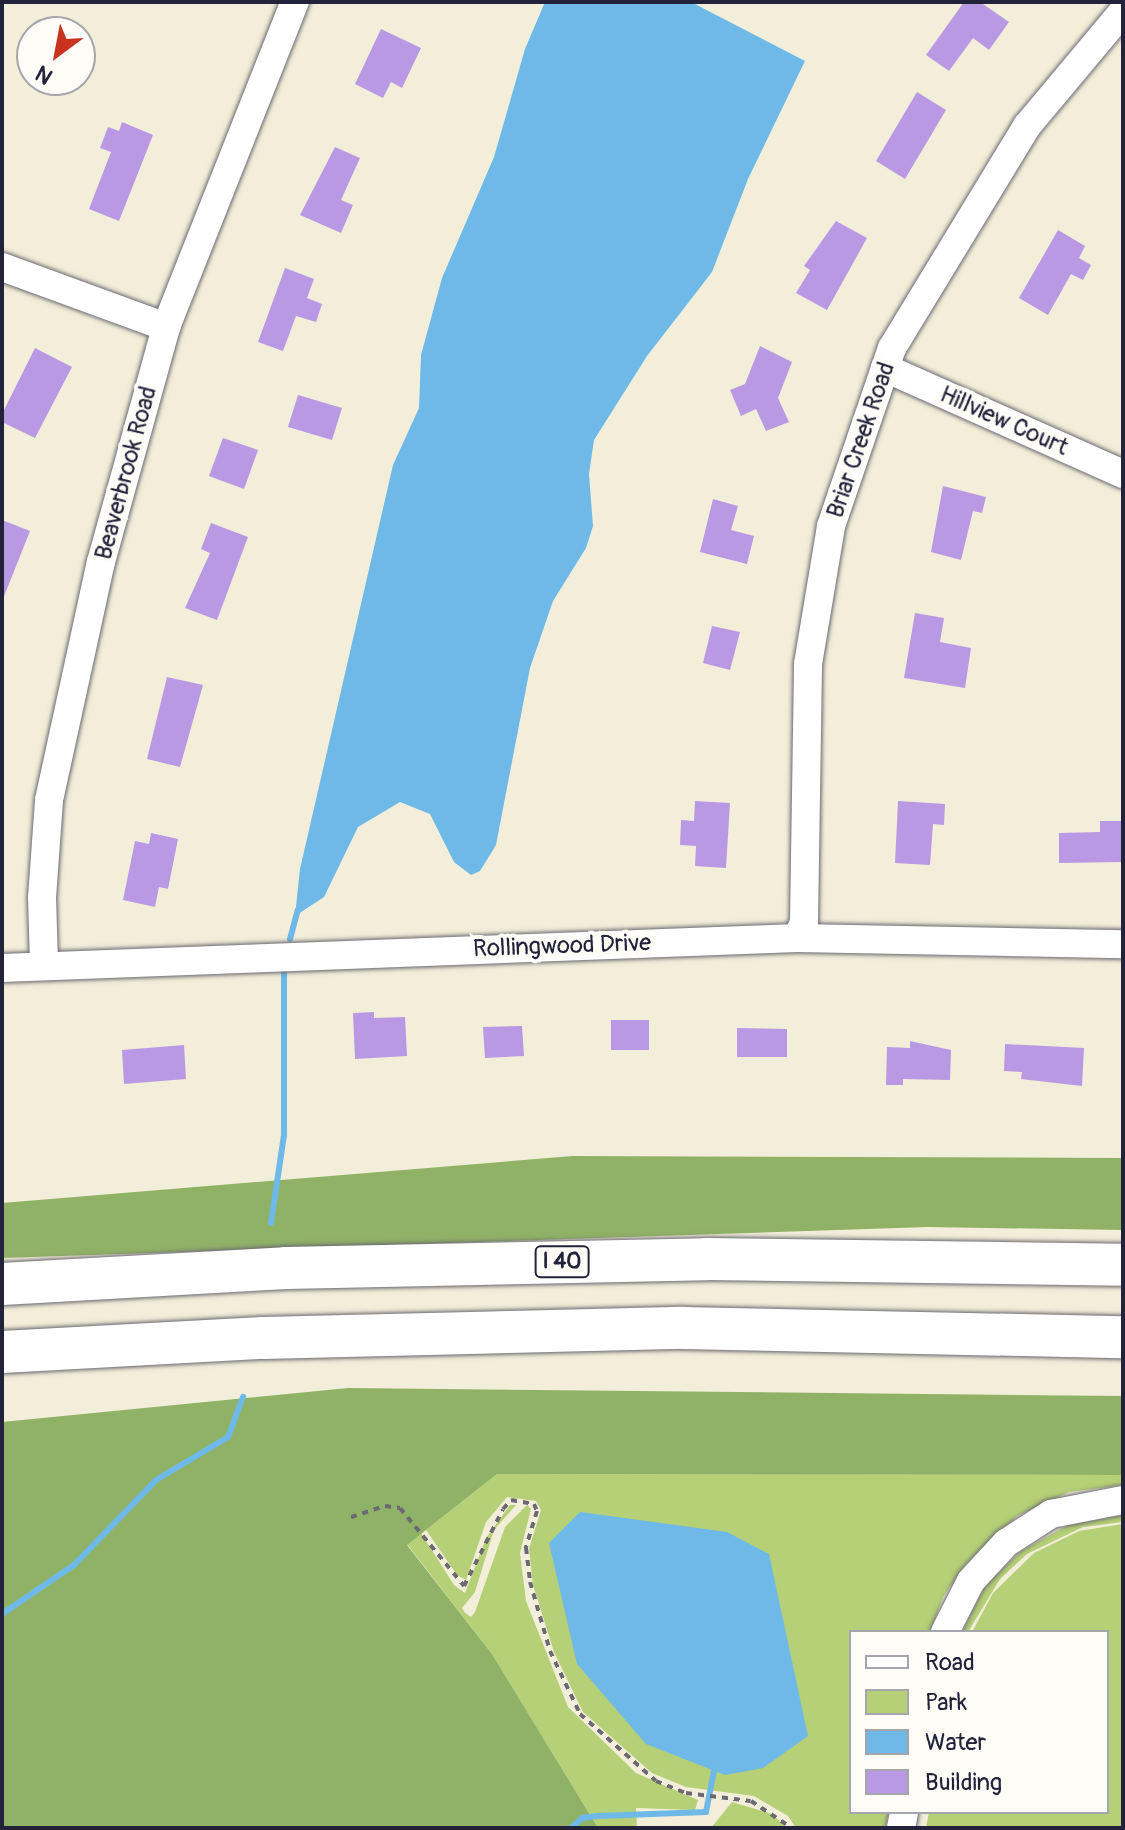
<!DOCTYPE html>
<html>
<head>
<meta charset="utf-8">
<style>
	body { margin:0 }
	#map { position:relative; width:1125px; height:1830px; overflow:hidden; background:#f3eed9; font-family:Pangolin,sans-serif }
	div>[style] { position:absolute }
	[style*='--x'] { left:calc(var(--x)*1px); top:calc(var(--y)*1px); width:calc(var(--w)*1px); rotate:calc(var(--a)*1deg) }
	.green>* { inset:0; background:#b5d076 }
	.forest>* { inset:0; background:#90b267 }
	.water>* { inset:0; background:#6eb9e7 }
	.stream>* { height:6px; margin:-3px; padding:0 3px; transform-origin:3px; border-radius:3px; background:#6eb9e7 }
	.building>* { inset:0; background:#b999e3 }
	.path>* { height:4px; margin-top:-2px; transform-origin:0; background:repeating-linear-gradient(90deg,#6b6972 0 6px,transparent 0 12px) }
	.roads { filter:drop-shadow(0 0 2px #6b6972) drop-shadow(0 0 2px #6b6972) }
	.minor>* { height:28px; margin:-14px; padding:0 14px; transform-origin:14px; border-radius:14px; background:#fff }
	.highway>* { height:42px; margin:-21px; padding:0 21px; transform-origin:21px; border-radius:21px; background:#fff }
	span { translate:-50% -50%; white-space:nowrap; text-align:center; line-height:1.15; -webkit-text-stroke:8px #fdfcf7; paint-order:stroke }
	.shield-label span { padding:2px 6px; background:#fdfcf7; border:2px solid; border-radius:6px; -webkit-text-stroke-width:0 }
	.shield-label { font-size:22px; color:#22223b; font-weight:700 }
	.street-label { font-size:24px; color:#22223b }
	.frame { position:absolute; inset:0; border:4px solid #22223b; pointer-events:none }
	.legend { position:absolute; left:849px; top:1630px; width:260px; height:184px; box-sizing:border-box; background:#fdfcf7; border:2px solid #a5a5ac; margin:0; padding:10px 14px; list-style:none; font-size:24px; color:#22223b }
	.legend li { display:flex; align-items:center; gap:16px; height:40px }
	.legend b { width:40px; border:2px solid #a5a5ac }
	.north { position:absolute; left:16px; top:16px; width:80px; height:80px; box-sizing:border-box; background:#fdfcf7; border:2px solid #a5a5ac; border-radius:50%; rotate:212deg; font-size:22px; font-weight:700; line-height:32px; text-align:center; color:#22223b }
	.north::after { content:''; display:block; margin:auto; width:28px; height:36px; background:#c8321e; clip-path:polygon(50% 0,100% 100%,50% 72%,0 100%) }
</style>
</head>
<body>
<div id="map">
	<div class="green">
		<div style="clip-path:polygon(497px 1474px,1123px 1475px,1123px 1485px,1069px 1492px,1017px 1516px,965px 1565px,943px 1597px,930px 1632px,851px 1632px,851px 1812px,889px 1812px,885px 1828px,796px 1828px,788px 1816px,754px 1796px,686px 1787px,652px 1773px,583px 1712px,554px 1652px,533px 1585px,529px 1549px,541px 1510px,536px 1501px,507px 1497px,486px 1522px,466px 1580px,457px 1575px,426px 1530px)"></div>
		<div style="clip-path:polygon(510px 1505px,516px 1505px,494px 1530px,475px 1592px,462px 1608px,465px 1613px,471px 1617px,475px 1612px,505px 1527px,527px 1505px,531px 1509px,520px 1553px,526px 1601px,568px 1707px,636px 1773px,698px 1800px,695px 1810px,636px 1808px,637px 1826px,701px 1828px,598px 1828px,492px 1654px,407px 1544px,421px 1533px,454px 1585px,465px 1593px,486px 1538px)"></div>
		<div style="clip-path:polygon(1123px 1515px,1123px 1522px,1083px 1527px,1027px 1554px,1000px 1579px,968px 1632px,962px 1632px,985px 1586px,1020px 1552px,1068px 1525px)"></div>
		<div style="clip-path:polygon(1123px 1524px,1123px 1828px,926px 1828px,929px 1812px,1107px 1812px,1107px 1632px,972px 1632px,993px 1593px,1034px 1553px,1079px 1531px)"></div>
		<div style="clip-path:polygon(732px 1802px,772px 1814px,787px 1828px,711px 1828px)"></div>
	</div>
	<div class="forest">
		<div style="clip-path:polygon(573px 1156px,1123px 1158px,1123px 1230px,927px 1227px,2px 1258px,2px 1203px)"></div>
		<div style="clip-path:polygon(348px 1388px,1123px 1396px,1123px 1475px,497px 1474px,407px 1545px,492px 1654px,598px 1828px,2px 1828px,2px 1422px)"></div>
	</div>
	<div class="water">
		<div style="clip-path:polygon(545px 2px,691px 2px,805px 61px,748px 179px,712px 272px,647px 356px,594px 440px,589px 474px,593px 526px,586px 548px,553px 601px,530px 668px,496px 845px,480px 871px,471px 875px,454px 862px,430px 814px,400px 802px,358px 827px,324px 897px,295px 916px,300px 869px,393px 465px,419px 408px,421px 355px,442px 278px,494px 157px,525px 49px)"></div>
		<div style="clip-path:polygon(580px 1512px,727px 1532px,769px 1554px,808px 1736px,763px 1768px,725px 1775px,646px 1744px,577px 1664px,549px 1543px)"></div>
	</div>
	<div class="stream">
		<div style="--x:290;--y:939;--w:30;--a:-75"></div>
		<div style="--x:271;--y:1223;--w:89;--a:-81.6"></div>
		<div style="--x:284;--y:1135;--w:162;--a:-90"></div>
		<div style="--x:2;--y:1614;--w:87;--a:-34.2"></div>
		<div style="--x:74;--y:1565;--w:118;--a:-46"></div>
		<div style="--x:156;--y:1480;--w:84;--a:-30.8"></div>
		<div style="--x:228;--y:1437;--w:43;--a:-69.4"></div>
		<div style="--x:571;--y:1828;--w:15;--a:-42"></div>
		<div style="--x:582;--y:1818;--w:15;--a:-8"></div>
		<div style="--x:597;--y:1816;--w:109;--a:-2.1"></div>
		<div style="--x:706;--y:1812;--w:42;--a:-79"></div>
	</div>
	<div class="building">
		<div style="clip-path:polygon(964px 2px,980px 2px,1009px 22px,989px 50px,973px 38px,949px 71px,926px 55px)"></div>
		<div style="clip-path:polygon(381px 29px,421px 48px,402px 88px,391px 82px,383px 98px,355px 84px)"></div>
		<div style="clip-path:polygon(917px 92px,946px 110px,905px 179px,876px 161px)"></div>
		<div style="clip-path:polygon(122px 122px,153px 135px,119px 221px,89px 209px,111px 152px,100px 148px,108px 127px,119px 131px)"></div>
		<div style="clip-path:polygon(335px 147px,360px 158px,341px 200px,353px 205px,341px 233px,300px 215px)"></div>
		<div style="clip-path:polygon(836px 221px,867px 238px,827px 310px,796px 293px,810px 270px,804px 266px)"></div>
		<div style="clip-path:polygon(1058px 230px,1085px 246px,1079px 258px,1091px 265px,1083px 280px,1071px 274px,1048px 315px,1019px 298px)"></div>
		<div style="clip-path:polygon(285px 268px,314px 279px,307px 298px,322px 304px,316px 322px,296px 316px,283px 351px,258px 342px)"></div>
		<div style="clip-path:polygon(760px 346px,792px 362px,778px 398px,789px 422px,766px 431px,756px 409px,741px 416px,730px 390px,745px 384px)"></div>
		<div style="clip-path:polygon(35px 348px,72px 367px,35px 438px,2px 422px,2px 414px)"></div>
		<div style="clip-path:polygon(298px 395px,342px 408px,332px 440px,288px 427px)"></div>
		<div style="clip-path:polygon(223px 438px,258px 450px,244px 489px,209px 476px)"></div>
		<div style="clip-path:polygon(943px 486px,986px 497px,982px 513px,973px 511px,961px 560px,931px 552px)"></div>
		<div style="clip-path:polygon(713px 499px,738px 506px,731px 530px,754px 536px,747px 564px,700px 552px)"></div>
		<div style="clip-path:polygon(2px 520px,30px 531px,3px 599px,2px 599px)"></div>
		<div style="clip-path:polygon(211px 523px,248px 537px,217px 620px,185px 608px,210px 553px,201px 549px)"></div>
		<div style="clip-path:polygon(915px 613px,944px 618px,940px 642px,971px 648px,965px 688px,904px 678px)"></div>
		<div style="clip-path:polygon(712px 626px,740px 632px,730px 670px,703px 663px)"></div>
		<div style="clip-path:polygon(167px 677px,203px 685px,180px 767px,147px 759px)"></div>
		<div style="clip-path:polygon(695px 801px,730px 803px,726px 868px,695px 866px,696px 846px,680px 845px,681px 820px,694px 821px)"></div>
		<div style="clip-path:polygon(898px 801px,945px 804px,944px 825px,933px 824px,930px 865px,895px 863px)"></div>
		<div style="clip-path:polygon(1100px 821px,1122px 821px,1123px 862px,1059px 863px,1059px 833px,1100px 832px)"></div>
		<div style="clip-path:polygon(151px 833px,178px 839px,168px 889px,159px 887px,155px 907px,123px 900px,135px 841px,149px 844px)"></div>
		<div style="clip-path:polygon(374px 1012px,374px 1018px,405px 1017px,407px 1056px,355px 1059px,353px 1013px)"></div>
		<div style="clip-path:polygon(611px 1020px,649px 1020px,649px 1050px,611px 1050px)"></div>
		<div style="clip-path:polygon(522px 1026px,524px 1056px,485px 1058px,483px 1027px)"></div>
		<div style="clip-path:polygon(737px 1028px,787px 1029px,787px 1057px,737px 1057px)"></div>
		<div style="clip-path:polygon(910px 1041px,951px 1050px,950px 1080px,903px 1079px,903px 1085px,886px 1085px,887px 1047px,910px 1048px)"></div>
		<div style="clip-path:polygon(1005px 1044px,1084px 1048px,1082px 1086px,1021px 1079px,1022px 1072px,1004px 1071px)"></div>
		<div style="clip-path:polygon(184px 1045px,186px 1079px,124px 1084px,122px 1050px)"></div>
	</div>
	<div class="path">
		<div style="--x:351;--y:1517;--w:36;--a:-18"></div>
		<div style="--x:385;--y:1506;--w:15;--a:8"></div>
		<div style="--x:400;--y:1508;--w:101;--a:50.6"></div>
		<div style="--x:464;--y:1586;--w:86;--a:-63.1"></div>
		<div style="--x:503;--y:1509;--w:12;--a:-48"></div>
		<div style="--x:511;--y:1500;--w:23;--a:10"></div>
		<div style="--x:534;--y:1504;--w:8;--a:67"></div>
		<div style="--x:537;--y:1511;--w:39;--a:107"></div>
		<div style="--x:526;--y:1548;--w:34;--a:83"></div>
		<div style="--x:530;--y:1582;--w:72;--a:73.8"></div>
		<div style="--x:550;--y:1651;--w:70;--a:64.5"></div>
		<div style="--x:580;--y:1714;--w:101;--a:41.4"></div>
		<div style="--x:656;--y:1781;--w:32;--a:22"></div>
		<div style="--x:686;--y:1793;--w:65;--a:7"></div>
		<div style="--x:751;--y:1801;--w:49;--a:33.4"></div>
	</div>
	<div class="roads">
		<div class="minor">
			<div style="--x:2;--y:267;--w:175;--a:20.1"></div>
			<div style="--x:885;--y:368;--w:261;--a:24"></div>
			<div style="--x:797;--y:938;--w:17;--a:-66"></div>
			<div style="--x:804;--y:922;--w:258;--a:-89.1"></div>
			<div style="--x:808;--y:664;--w:140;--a:-80.5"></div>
			<div style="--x:831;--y:526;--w:188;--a:-71.1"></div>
			<div style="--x:892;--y:348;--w:260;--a:-58.7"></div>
			<div style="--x:1027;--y:126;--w:150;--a:-50.1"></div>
			<div style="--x:44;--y:964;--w:66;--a:-91.7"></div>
			<div style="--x:42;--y:898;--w:98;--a:-85.9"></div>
			<div style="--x:49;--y:800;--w:244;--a:-77.7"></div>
			<div style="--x:101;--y:562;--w:244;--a:-74.5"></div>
			<div style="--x:166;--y:327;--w:350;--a:-68.4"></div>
			<div style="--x:2;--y:968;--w:796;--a:-2.16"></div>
			<div style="--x:797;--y:938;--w:326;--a:1.1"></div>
			<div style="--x:945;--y:1632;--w:57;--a:-63"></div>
			<div style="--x:971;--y:1581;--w:52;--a:-47.4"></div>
			<div style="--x:1006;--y:1543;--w:54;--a:-32.8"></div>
			<div style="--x:1051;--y:1514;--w:73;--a:-11"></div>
			<div style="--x:901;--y:1828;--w:16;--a:-79"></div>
		</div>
		<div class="highway">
			<div style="--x:2;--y:1284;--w:284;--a:-3.2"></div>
			<div style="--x:286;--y:1268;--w:421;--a:-1.2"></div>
			<div style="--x:707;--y:1259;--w:416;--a:0.8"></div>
			<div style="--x:2;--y:1352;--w:261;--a:-3.1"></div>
			<div style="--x:263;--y:1338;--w:420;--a:-1.4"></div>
			<div style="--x:683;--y:1328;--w:440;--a:1.2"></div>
		</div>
	</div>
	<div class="shield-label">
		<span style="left:562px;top:1262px">I 40</span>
	</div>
	<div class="street-label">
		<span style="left:1004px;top:421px;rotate:24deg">Hillview Court</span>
		<span style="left:861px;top:440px;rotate:-71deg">Briar Creek Road</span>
		<span style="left:126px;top:473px;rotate:-75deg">Beaverbrook Road</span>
		<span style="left:562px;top:946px;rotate:-2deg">Rollingwood Drive</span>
	</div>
	<div class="frame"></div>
	<ul class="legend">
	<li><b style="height:10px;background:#fff"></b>Road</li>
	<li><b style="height:22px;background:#b5d076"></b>Park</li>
	<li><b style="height:22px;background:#6eb9e7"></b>Water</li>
	<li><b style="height:22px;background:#b999e3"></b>Building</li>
	</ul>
	<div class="north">N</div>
</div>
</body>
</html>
